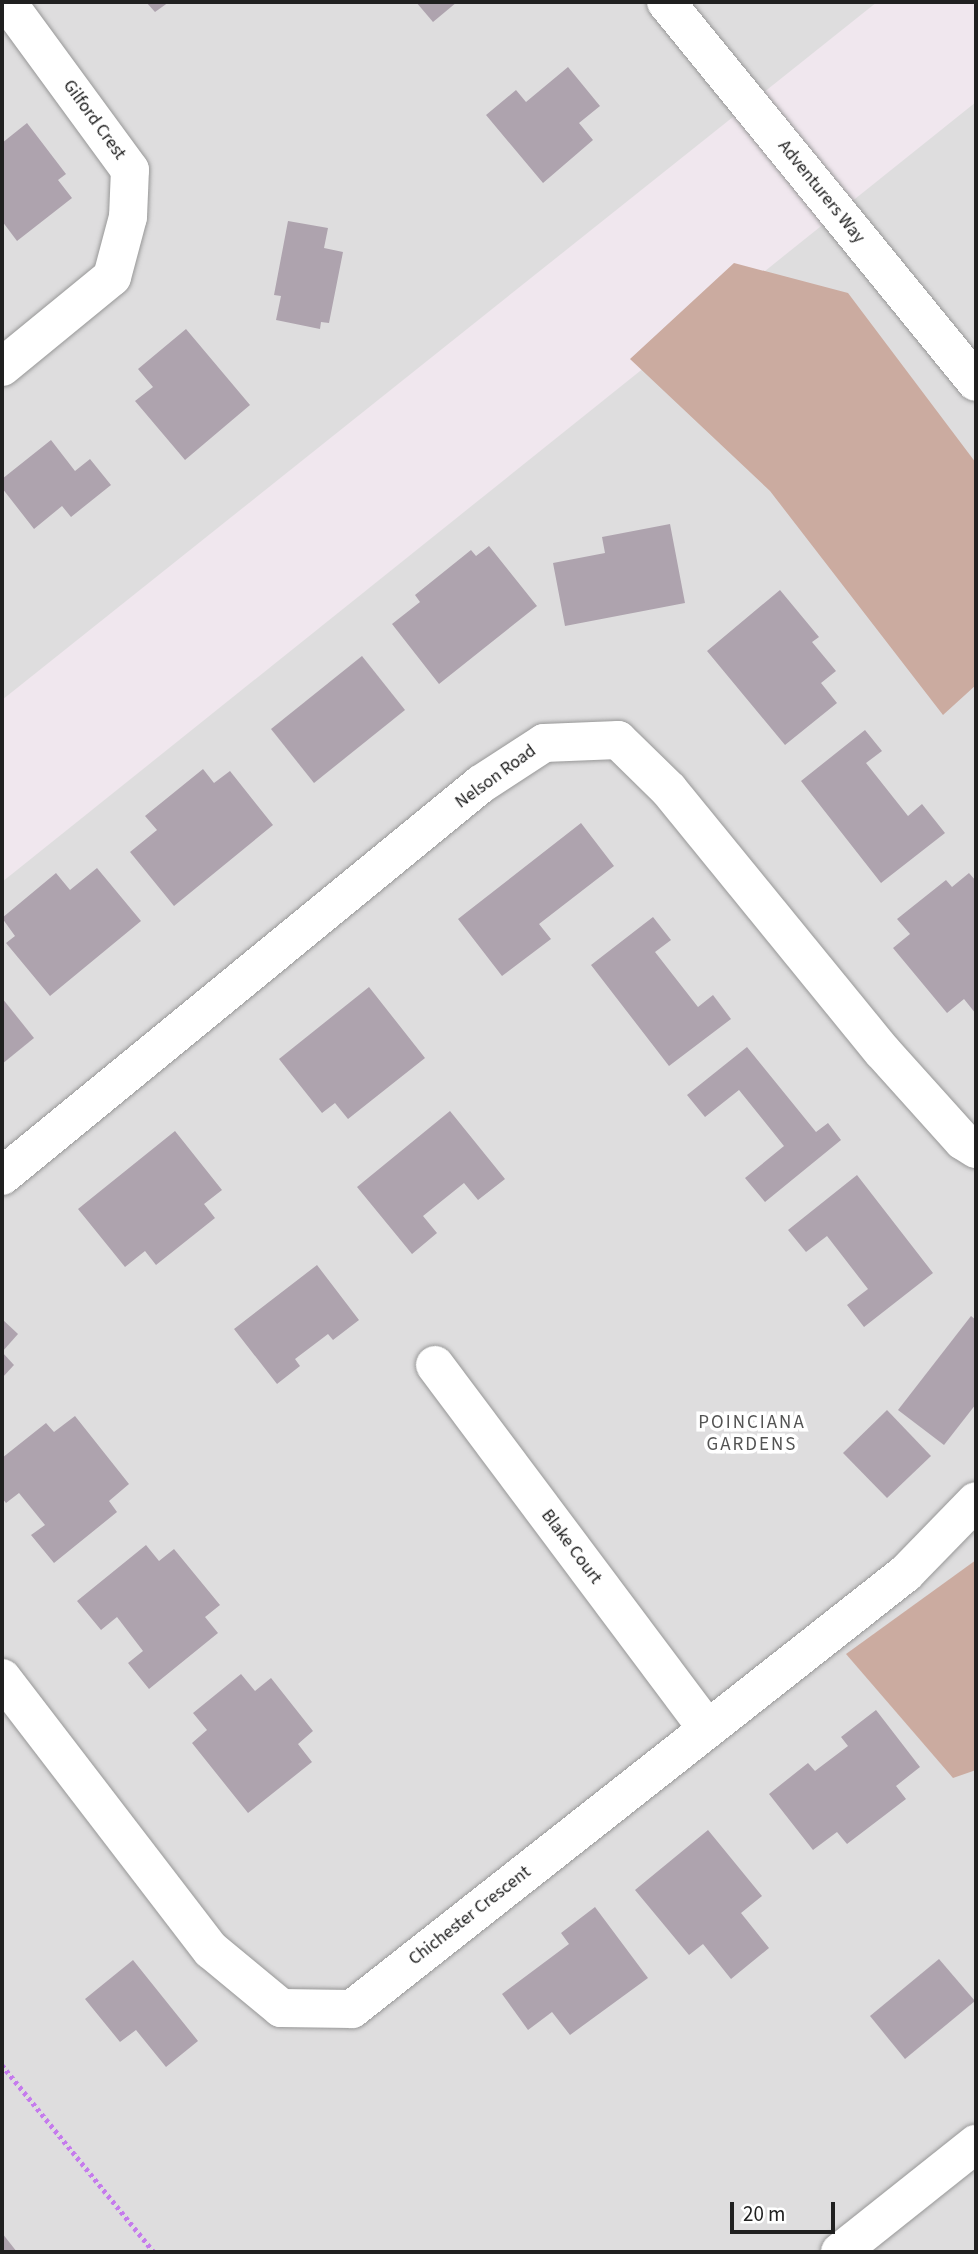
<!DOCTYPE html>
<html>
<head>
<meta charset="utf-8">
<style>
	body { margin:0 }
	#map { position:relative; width:978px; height:2254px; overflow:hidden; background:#f0e7ee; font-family:"Source Sans 3",sans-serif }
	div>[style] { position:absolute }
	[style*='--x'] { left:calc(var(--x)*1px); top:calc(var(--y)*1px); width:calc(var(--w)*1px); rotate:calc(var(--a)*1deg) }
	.residential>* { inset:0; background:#deddde }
	.forest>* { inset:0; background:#cbaba0 }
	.building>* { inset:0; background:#aea3ae }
	.path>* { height:4.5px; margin-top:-2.25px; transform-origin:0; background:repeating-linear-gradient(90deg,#c57bed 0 3.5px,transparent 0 7px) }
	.roads { filter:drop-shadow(0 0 2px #979797) drop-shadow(0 0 2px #979797) }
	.minor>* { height:38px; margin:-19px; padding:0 19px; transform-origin:19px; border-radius:19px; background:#fff }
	span { translate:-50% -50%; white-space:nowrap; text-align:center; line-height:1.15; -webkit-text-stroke:7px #fff; paint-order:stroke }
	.street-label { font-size:18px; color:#202020 }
	.neighbourhood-label { font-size:19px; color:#535353; letter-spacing:2px }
	.frame { position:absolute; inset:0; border:4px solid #202020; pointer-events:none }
	.scale { position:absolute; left:730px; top:2202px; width:105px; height:32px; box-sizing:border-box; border:4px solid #202020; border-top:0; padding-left:9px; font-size:21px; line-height:24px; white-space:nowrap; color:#202020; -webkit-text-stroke:5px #fff; paint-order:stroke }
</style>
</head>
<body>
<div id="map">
	<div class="residential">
		<div style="clip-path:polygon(2px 2px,877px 2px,2px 700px)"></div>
		<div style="clip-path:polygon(976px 102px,976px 2252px,2px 2252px,2px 882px)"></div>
	</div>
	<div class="forest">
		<div style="clip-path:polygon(734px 263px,848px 293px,976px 463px,976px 685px,943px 715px,770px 491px,630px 359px)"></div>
		<div style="clip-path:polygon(976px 1560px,976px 1770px,953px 1778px,846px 1654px)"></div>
	</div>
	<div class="building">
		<div style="clip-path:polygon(146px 2px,169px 2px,155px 12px)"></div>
		<div style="clip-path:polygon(416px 2px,457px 2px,433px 22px)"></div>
		<div style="clip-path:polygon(568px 67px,600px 106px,579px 123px,593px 140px,543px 183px,486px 115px,516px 90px,526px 102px)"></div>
		<div style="clip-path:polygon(27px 123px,66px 174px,58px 180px,72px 198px,17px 241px,2px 221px,2px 143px)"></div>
		<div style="clip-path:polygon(288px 221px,328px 228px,324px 248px,343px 252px,329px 323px,321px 322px,320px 329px,276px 320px,281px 296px,274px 295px)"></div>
		<div style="clip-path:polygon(186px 329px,250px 405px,185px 460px,135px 401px,153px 387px,138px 369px)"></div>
		<div style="clip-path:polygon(51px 440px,75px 471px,90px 459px,111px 485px,71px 517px,62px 506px,34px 529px,2px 488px,2px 479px)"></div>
		<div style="clip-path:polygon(670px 524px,685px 603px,565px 626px,553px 563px,605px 553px,602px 537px)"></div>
		<div style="clip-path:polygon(489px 546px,537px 606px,439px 684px,392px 624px,420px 602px,415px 595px,471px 550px,476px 556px)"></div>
		<div style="clip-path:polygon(780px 590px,819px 637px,812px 642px,836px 671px,821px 683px,837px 703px,785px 745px,707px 651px)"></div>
		<div style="clip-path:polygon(362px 656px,405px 710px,314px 783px,271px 729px)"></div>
		<div style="clip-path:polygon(865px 730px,882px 751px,866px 763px,908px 816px,922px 804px,945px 833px,881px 883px,801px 781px)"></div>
		<div style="clip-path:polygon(203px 769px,214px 783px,230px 771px,273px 825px,174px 906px,130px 852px,157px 830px,145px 816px)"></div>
		<div style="clip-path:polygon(581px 823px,614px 866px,539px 924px,551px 939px,502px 976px,458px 919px)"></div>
		<div style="clip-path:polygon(97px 868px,141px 921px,50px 996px,6px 943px,15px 936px,2px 918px,56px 873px,70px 890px)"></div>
		<div style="clip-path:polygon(969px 873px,976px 881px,976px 1014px,964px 999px,947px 1013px,893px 948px,910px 934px,897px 919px,946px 880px,952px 887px)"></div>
		<div style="clip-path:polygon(653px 917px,671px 940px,655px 952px,698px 1007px,713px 995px,731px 1019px,669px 1066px,591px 965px)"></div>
		<div style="clip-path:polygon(369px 987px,425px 1058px,348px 1119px,335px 1103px,322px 1113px,279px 1059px)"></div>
		<div style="clip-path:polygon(2px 998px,34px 1038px,2px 1064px)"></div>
		<div style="clip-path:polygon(747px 1047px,816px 1132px,828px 1123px,841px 1140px,765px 1202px,745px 1178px,784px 1146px,739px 1090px,705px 1117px,687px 1095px)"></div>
		<div style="clip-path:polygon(450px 1111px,505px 1179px,478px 1200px,464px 1183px,423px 1216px,437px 1233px,412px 1254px,357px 1187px)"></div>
		<div style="clip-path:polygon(175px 1131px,222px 1190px,204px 1204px,215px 1218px,156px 1265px,145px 1251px,125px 1267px,78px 1209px)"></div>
		<div style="clip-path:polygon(857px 1175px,933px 1273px,864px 1327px,847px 1305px,868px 1289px,827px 1236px,806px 1252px,788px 1230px)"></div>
		<div style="clip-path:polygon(317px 1265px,359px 1320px,333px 1340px,328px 1334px,295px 1359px,300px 1366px,277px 1384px,234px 1329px)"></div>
		<div style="clip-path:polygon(971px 1316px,976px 1320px,976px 1404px,944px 1445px,898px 1410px)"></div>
		<div style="clip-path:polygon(2px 1319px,18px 1334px,2px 1352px)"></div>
		<div style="clip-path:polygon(2px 1352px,14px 1365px,2px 1378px)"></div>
		<div style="clip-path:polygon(887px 1410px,931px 1456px,887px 1498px,843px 1453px)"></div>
		<div style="clip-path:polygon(75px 1416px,129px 1484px,109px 1501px,117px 1512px,54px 1563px,31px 1535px,45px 1525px,19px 1493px,6px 1503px,2px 1498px,2px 1458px,46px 1423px,54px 1432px)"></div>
		<div style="clip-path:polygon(146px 1545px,159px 1561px,174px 1549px,220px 1605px,205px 1617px,218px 1633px,149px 1689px,128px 1663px,143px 1651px,117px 1617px,101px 1630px,77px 1601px)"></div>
		<div style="clip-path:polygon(241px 1674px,255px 1691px,271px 1678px,313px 1731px,298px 1744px,312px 1762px,248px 1813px,192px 1743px,207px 1730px,193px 1713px)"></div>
		<div style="clip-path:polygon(876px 1710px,920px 1767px,896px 1786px,906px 1799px,847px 1844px,837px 1832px,813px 1850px,769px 1794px,808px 1763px,815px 1771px,848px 1746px,841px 1737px)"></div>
		<div style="clip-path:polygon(708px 1830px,762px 1896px,741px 1913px,769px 1948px,731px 1979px,703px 1944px,689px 1955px,635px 1890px)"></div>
		<div style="clip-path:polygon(595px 1907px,648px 1978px,570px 2035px,552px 2012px,528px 2030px,502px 1994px,569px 1944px,561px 1933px)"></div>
		<div style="clip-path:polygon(939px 1959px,975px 2001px,905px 2059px,870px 2016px)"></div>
		<div style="clip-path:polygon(133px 1960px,198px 2041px,166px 2067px,136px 2030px,120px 2042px,85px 1999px)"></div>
		<div style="clip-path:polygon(2px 2233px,17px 2252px,2px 2252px)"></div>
	</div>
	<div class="path">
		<div style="--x:2;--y:2065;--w:241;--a:50.9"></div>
	</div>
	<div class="roads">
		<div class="minor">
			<div style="--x:666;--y:2;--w:490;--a:50.8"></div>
			<div style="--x:2;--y:367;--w:142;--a:-39.3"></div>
			<div style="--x:112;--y:277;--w:62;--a:-75.1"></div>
			<div style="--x:128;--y:217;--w:47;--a:-87.6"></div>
			<div style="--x:130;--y:170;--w:208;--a:-126.2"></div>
			<div style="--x:2;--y:1176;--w:619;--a:-39.3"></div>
			<div style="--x:481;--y:784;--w:75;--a:-33.1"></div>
			<div style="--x:544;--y:743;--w:74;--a:-2.3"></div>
			<div style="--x:618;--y:740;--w:71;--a:44.4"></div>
			<div style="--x:669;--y:790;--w:337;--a:50.8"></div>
			<div style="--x:882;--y:1051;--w:121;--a:48"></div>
			<div style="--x:963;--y:1141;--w:15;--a:32"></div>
			<div style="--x:435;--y:1365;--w:454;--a:53.2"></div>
			<div style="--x:2;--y:1678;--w:343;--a:52.5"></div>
			<div style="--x:211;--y:1950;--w:91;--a:39.6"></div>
			<div style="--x:281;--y:2008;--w:71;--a:0.8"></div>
			<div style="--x:352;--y:2009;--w:705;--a:-38.2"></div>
			<div style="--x:906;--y:1573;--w:100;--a:-45.8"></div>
			<div style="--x:840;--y:2252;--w:174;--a:-38.5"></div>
		</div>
	</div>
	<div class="street-label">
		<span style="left:94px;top:120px;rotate:54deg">Gilford Crest</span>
		<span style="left:821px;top:192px;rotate:51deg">Adventurers Way</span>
		<span style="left:496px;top:777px;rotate:-36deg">Nelson Road</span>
		<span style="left:571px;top:1547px;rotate:53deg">Blake Court</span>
		<span style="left:470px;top:1916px;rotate:-38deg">Chichester Crescent</span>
	</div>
	<div class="neighbourhood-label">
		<span style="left:752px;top:1434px">POINCIANA<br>GARDENS</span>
	</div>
	<div class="frame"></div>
	<div class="scale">20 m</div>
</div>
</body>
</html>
